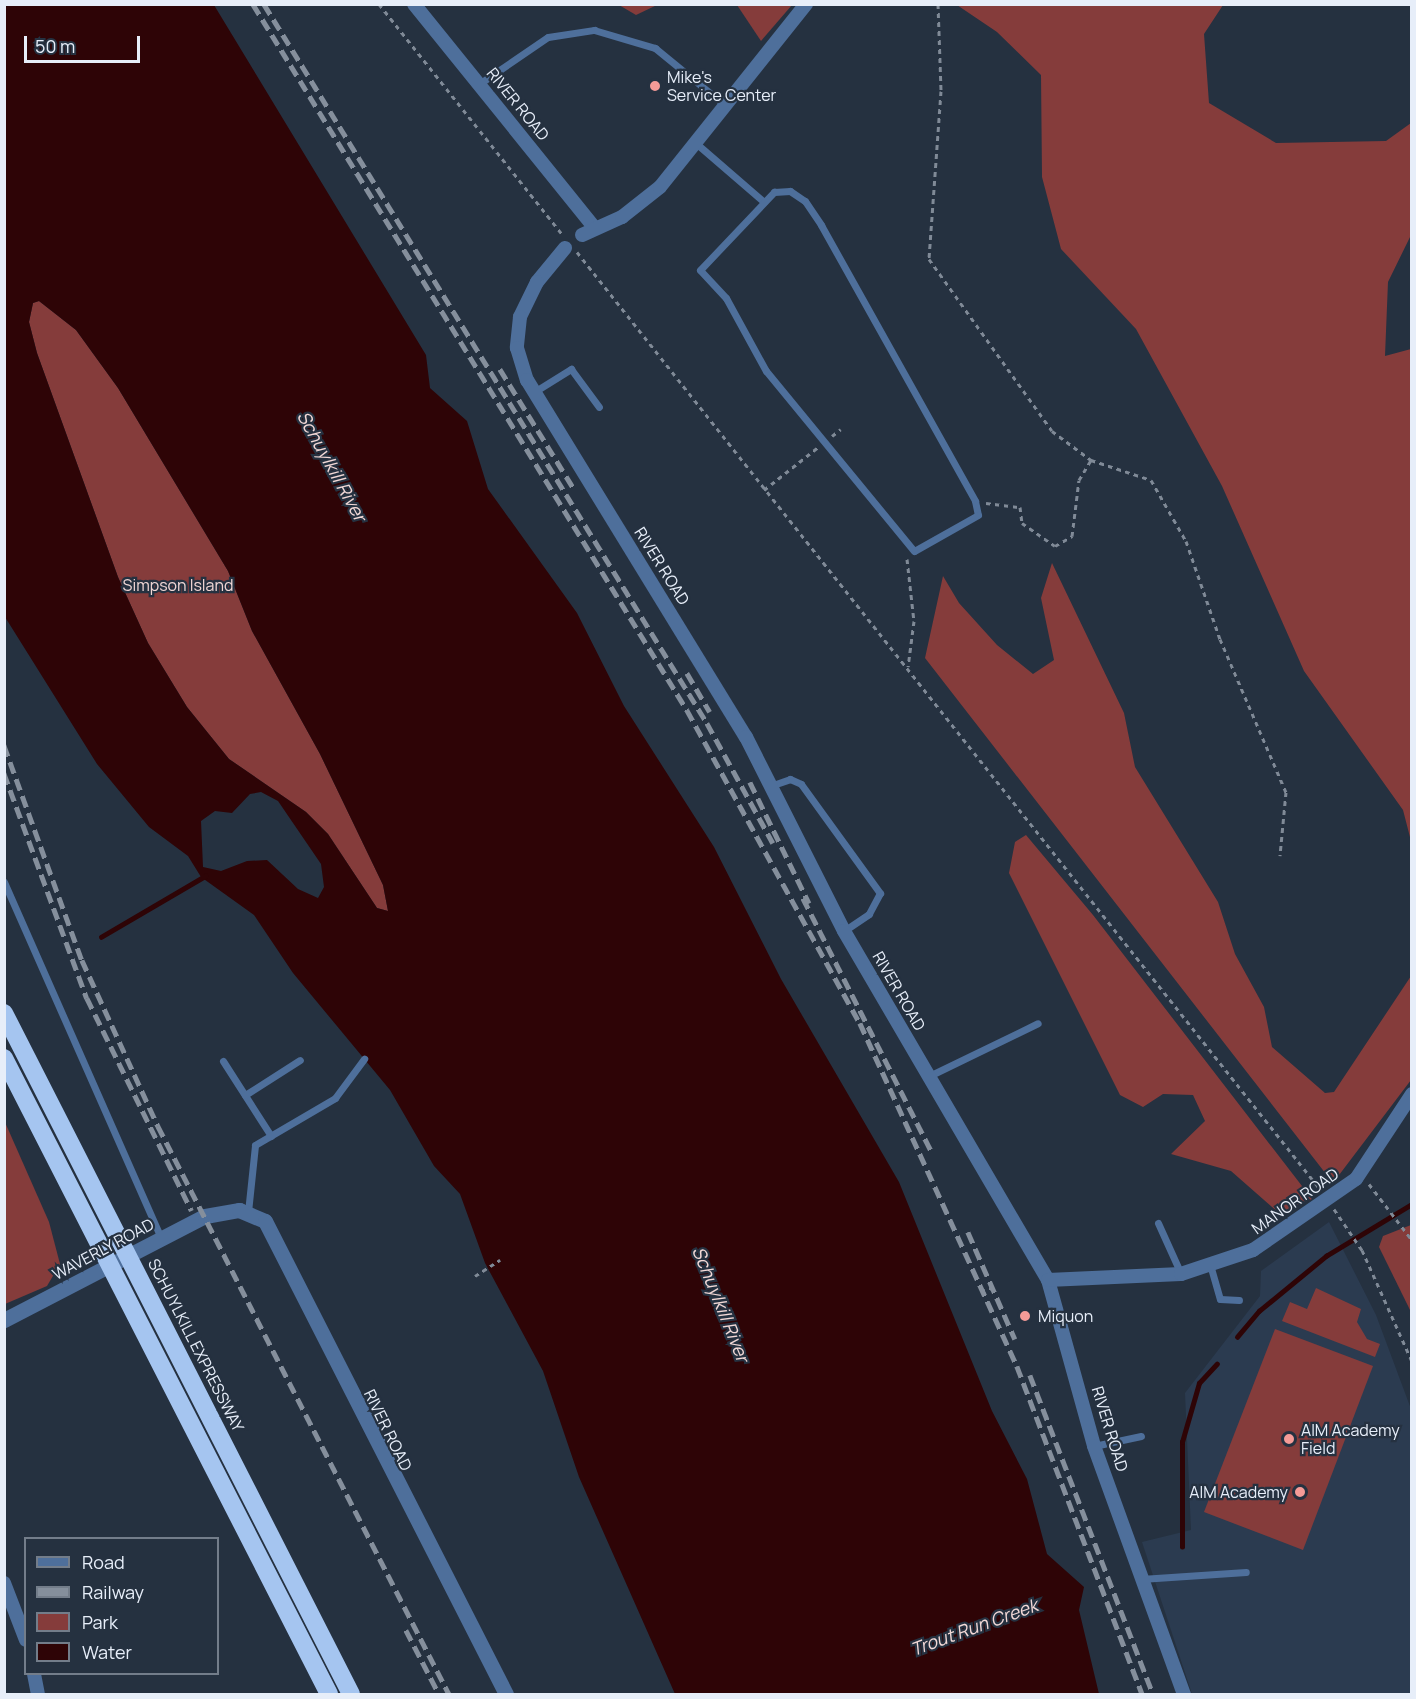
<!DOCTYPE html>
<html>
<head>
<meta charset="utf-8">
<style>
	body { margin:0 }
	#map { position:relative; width:1416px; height:1699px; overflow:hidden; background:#253140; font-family:Manrope,sans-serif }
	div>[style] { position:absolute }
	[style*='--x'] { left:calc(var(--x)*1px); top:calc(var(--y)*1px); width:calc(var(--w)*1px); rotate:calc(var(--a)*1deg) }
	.built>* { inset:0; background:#2b3b50 }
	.green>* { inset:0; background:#853c3b }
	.water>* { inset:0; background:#2e0406 }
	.stream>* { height:4.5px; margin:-2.25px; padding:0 2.25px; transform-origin:2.25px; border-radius:2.25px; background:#2e0406 }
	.path>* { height:3px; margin-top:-1.5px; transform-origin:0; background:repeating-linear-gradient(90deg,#808a97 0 4.5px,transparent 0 9px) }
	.service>* { height:7px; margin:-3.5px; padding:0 3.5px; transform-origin:3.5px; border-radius:3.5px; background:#4e6f9b }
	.minor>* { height:14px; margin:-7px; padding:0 7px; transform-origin:7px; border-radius:7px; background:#4e6f9b }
	.tertiary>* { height:15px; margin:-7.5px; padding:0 7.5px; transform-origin:7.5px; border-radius:7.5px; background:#4e6f9b }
	.motorway>* { height:18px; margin:-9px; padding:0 9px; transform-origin:9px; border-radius:9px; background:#a5c5f0 }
	.rail>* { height:4.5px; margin-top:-2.25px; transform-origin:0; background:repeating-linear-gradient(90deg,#858f9c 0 12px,transparent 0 18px) }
	.dots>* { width:16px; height:16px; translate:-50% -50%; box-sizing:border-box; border:3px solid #253140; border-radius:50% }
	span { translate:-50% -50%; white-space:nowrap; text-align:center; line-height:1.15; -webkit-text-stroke:4.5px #253140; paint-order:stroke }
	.poi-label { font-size:16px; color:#e7eef9 }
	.left { translate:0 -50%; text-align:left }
	.right { translate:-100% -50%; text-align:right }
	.street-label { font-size:16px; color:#e7eef9 }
	.park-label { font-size:16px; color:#f1d7d5 }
	.water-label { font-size:18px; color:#f3d9d7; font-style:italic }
	.frame { position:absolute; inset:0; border:6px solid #e7eef9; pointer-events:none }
	.legend { position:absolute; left:24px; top:1537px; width:195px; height:138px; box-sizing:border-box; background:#253140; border:2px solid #737d8a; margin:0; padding:8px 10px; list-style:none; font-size:18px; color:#e7eef9 }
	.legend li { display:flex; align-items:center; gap:12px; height:30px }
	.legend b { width:30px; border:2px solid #737d8a }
	.scale { position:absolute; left:24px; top:36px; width:116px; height:27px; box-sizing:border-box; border:3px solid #e7eef9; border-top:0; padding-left:8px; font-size:18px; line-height:21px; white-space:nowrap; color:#e7eef9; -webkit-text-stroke:4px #253140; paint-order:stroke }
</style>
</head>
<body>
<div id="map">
	<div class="built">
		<div style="clip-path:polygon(1329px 1222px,1376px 1315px,1411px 1409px,1411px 1694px,1192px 1694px,1142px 1542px,1191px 1530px,1185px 1393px,1260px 1296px,1261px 1271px)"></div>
	</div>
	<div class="green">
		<div style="clip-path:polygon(619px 5px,657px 5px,636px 15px)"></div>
		<div style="clip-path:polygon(737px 5px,792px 5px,761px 41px)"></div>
		<div style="clip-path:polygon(957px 5px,1223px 5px,1204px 34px,1209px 103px,1276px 143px,1386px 141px,1411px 123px,1411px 235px,1388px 282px,1385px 356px,1411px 349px,1411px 841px,1403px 810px,1304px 671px,1222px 486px,1136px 329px,1061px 249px,1042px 177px,1041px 75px,997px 32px)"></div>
		<div style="clip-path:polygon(39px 301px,76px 330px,118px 388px,228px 571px,252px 631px,320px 754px,383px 885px,388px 911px,377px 908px,328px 834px,306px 812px,229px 759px,187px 707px,148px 643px,118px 577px,37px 353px,29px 322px,33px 303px)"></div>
		<div style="clip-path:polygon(1052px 563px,1124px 713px,1135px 767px,1218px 902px,1235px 954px,1264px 1007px,1272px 1047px,1325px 1093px,1334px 1092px,1411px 976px,1411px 1080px,1333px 1183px,925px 658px,943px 576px,959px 603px,997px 645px,1033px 674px,1054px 660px,1041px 598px)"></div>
		<div style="clip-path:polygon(1026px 835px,1093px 915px,1312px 1199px,1279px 1213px,1231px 1171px,1171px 1154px,1205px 1121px,1193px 1095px,1163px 1094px,1143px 1107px,1120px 1095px,1009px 873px,1015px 842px)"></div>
		<div style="clip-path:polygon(4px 1120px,49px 1222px,60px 1264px,47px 1286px,5px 1304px)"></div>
		<div style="clip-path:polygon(1411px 1225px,1411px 1312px,1379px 1247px,1383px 1236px)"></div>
		<div style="clip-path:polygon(1316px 1288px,1361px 1309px,1357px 1322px,1367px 1339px,1380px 1344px,1375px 1357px,1282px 1321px,1290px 1302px,1307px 1309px)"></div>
		<div style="clip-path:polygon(1275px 1329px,1373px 1366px,1303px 1550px,1204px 1512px)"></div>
	</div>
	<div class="water">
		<div style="clip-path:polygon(evenodd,4px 5px,214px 5px,426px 355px,430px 388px,467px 421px,488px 489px,577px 613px,624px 706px,714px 847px,781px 979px,899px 1182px,992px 1411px,1027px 1479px,1047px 1554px,1084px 1587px,1079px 1610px,1099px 1694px,675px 1694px,579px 1477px,543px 1371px,485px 1263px,460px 1194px,434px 1166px,390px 1090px,293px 973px,254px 915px,201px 877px,188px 856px,149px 827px,97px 764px,5px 617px,4px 5px,39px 301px,76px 330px,118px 388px,228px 571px,252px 631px,320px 754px,383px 885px,388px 911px,377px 908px,328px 834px,306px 812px,229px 759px,187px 707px,148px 643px,118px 577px,37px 353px,29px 322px,33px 303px,39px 301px,4px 5px,261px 792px,278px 801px,321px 864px,324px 887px,318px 898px,298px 889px,267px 860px,247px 861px,221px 871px,203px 867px,201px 821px,215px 811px,232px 813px,250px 794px,261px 792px)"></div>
	</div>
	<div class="stream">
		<div style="--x:101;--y:937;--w:121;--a:-30.4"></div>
		<div style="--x:1237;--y:1337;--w:34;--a:-50"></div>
		<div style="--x:1259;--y:1311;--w:87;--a:-39.4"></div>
		<div style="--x:1326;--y:1256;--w:100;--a:-31.2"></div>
		<div style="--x:1182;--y:1547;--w:105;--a:-90"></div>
		<div style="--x:1182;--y:1442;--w:61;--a:-73.9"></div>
		<div style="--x:1199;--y:1383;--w:26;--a:-47"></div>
	</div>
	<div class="path">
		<div style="--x:379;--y:4;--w:295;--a:51.5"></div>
		<div style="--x:938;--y:4;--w:87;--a:88"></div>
		<div style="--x:941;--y:91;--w:168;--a:94.1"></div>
		<div style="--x:929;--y:259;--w:211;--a:54.4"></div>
		<div style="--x:1052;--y:431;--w:49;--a:36.6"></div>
		<div style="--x:577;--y:252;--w:1196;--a:51.59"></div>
		<div style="--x:832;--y:436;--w:11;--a:-38"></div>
		<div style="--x:764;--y:490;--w:68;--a:-38.4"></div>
		<div style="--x:986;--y:503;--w:34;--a:7"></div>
		<div style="--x:1020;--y:507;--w:16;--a:83"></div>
		<div style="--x:1022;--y:523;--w:40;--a:34.9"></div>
		<div style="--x:1055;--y:546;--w:20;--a:-30"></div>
		<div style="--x:1072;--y:536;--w:56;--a:-82.9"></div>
		<div style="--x:1079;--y:480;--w:23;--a:-59"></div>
		<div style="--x:1091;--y:460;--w:63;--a:18.4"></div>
		<div style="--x:1151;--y:480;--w:70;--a:60.2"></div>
		<div style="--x:1186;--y:541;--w:104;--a:70.9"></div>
		<div style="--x:1220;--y:639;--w:167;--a:66.7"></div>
		<div style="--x:1286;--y:792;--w:64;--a:95.4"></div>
		<div style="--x:907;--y:559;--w:62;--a:83.6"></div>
		<div style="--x:914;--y:621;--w:46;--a:97.4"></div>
		<div style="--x:1369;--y:1184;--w:71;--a:52.5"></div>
		<div style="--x:1334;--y:1209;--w:50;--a:55.7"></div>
		<div style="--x:1362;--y:1250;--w:122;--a:65.8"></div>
		<div style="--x:475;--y:1276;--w:30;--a:-33"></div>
		<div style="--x:981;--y:1292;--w:16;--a:-22"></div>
	</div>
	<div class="service">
		<div style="--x:479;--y:84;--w:83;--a:-34.3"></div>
		<div style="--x:548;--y:37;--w:47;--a:-8.7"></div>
		<div style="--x:594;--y:30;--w:64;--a:16.4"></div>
		<div style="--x:655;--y:48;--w:93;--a:39.3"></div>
		<div style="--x:698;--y:145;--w:87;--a:40.8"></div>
		<div style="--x:790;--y:191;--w:18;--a:34"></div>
		<div style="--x:805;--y:201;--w:29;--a:56"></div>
		<div style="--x:821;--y:225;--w:316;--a:60.8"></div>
		<div style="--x:975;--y:501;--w:14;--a:78"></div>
		<div style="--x:978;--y:515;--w:73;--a:150.6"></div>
		<div style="--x:914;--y:551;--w:233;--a:-129.4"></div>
		<div style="--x:766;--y:371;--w:83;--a:-118.7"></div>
		<div style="--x:726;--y:298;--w:38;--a:-133"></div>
		<div style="--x:700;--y:270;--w:108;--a:-46.5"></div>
		<div style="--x:774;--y:192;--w:16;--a:-4"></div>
		<div style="--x:534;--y:392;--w:44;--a:-31.9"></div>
		<div style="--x:571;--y:369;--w:47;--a:53.6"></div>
		<div style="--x:773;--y:785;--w:18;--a:-19"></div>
		<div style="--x:790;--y:779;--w:12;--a:24"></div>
		<div style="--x:801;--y:784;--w:135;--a:54.1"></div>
		<div style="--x:880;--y:893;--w:24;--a:118"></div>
		<div style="--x:869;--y:914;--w:30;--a:146"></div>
		<div style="--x:4;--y:882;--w:389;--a:66.2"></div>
		<div style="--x:223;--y:1061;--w:89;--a:57.4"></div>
		<div style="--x:927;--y:1077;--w:123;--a:-25.9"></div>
		<div style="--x:245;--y:1095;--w:65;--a:-32.5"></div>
		<div style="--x:248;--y:1212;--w:67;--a:-84"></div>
		<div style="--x:255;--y:1145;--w:93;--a:-30.4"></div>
		<div style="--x:335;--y:1098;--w:49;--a:-53.4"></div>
		<div style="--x:1158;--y:1223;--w:56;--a:65.7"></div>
		<div style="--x:1211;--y:1268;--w:32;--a:74"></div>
		<div style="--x:1220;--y:1299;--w:19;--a:3"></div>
		<div style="--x:1094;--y:1446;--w:48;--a:-12"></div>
		<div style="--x:1141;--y:1579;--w:105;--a:-3.8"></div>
	</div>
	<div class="minor">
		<div style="--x:414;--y:4;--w:287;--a:51.1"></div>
		<div style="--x:582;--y:235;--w:44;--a:-24.2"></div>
		<div style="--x:622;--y:217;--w:48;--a:-38.3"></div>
		<div style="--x:660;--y:187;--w:234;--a:-51.4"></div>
		<div style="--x:565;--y:248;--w:44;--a:129.5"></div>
		<div style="--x:537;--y:282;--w:39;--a:116"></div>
		<div style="--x:520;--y:317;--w:31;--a:96"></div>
		<div style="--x:517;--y:348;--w:34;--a:73"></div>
		<div style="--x:527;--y:380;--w:419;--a:58.5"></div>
		<div style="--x:746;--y:737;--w:217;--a:63.2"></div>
		<div style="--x:844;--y:931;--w:404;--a:59.7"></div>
		<div style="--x:1048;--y:1280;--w:172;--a:74.5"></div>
		<div style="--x:1094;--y:1446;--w:264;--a:70.1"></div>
		<div style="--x:1048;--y:1280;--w:133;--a:-2.6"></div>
		<div style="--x:1181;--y:1274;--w:76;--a:-18.4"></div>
		<div style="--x:1253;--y:1250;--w:125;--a:-34.6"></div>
		<div style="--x:1356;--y:1179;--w:102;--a:-56.6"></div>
		<div style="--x:4;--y:1583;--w:61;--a:68.9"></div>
		<div style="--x:34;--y:1674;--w:20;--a:79"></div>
	</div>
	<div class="tertiary">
		<div style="--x:4;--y:1320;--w:226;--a:-27.4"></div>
		<div style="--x:205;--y:1216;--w:35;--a:-10"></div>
		<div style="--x:239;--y:1210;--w:28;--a:23"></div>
		<div style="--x:265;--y:1221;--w:531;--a:63"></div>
	</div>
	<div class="motorway">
		<div style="--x:4;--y:1013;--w:764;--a:63"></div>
		<div style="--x:4;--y:1058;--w:714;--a:62.93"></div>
	</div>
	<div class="rail">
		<div style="--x:253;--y:4;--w:829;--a:58.42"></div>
		<div style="--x:687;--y:710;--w:358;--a:61.1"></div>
		<div style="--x:860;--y:1023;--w:377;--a:65.4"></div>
		<div style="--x:1017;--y:1366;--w:351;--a:69.1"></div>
		<div style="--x:264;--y:4;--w:845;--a:58.36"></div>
		<div style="--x:707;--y:723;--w:137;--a:61.2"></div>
		<div style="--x:500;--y:369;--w:141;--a:58.3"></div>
		<div style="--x:687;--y:673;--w:45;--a:59.5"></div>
		<div style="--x:4;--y:745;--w:229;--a:70.1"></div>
		<div style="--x:82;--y:960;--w:183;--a:65.4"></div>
		<div style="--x:158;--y:1126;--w:638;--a:62.87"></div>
		<div style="--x:4;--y:773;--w:240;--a:69.8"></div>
		<div style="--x:87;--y:998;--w:237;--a:63.8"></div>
		<div style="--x:750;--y:782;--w:135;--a:64"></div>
		<div style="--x:803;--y:898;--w:285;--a:63.1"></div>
		<div style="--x:968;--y:1232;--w:117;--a:66.3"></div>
		<div style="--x:1030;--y:1375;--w:342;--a:68.9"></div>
		<div style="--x:406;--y:1630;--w:72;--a:62.7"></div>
	</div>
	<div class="dots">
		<div style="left:655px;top:86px;background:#f59b97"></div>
		<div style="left:1025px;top:1316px;background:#f59b97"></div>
		<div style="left:1289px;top:1439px;background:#f59b97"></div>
		<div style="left:1300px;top:1492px;background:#f59b97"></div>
	</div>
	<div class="poi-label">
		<span class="left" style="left:667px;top:86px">Mike's<br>Service Center</span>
		<span class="left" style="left:1038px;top:1316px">Miquon</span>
		<span class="left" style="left:1301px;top:1439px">AIM Academy<br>Field</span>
		<span class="right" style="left:1288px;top:1492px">AIM Academy</span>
	</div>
	<div class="street-label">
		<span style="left:518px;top:104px;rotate:51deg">RIVER ROAD</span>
		<span style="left:662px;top:566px;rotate:58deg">RIVER ROAD</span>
		<span style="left:899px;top:991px;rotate:60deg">RIVER ROAD</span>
		<span style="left:1295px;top:1201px;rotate:-35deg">MANOR ROAD</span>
		<span style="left:103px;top:1249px;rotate:-28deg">WAVERLY ROAD</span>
		<span style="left:196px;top:1345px;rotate:63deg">SCHUYLKILL EXPRESSWAY</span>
		<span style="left:1110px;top:1429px;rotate:73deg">RIVER ROAD</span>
		<span style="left:388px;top:1430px;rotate:64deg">RIVER ROAD</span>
	</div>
	<div class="park-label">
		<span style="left:178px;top:585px">Simpson Island</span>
	</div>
	<div class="water-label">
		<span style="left:332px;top:466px;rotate:61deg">Schuylkill River</span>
		<span style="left:721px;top:1304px;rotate:68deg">Schuylkill River</span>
		<span style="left:974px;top:1627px;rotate:-20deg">Trout Run Creek</span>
	</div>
	<div class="frame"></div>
	<ul class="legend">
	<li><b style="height:8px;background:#4e6f9b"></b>Road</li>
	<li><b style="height:8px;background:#858f9c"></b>Railway</li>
	<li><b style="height:16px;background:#853c3b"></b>Park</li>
	<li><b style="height:16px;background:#2e0406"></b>Water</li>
	</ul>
	<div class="scale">50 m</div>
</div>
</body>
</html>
